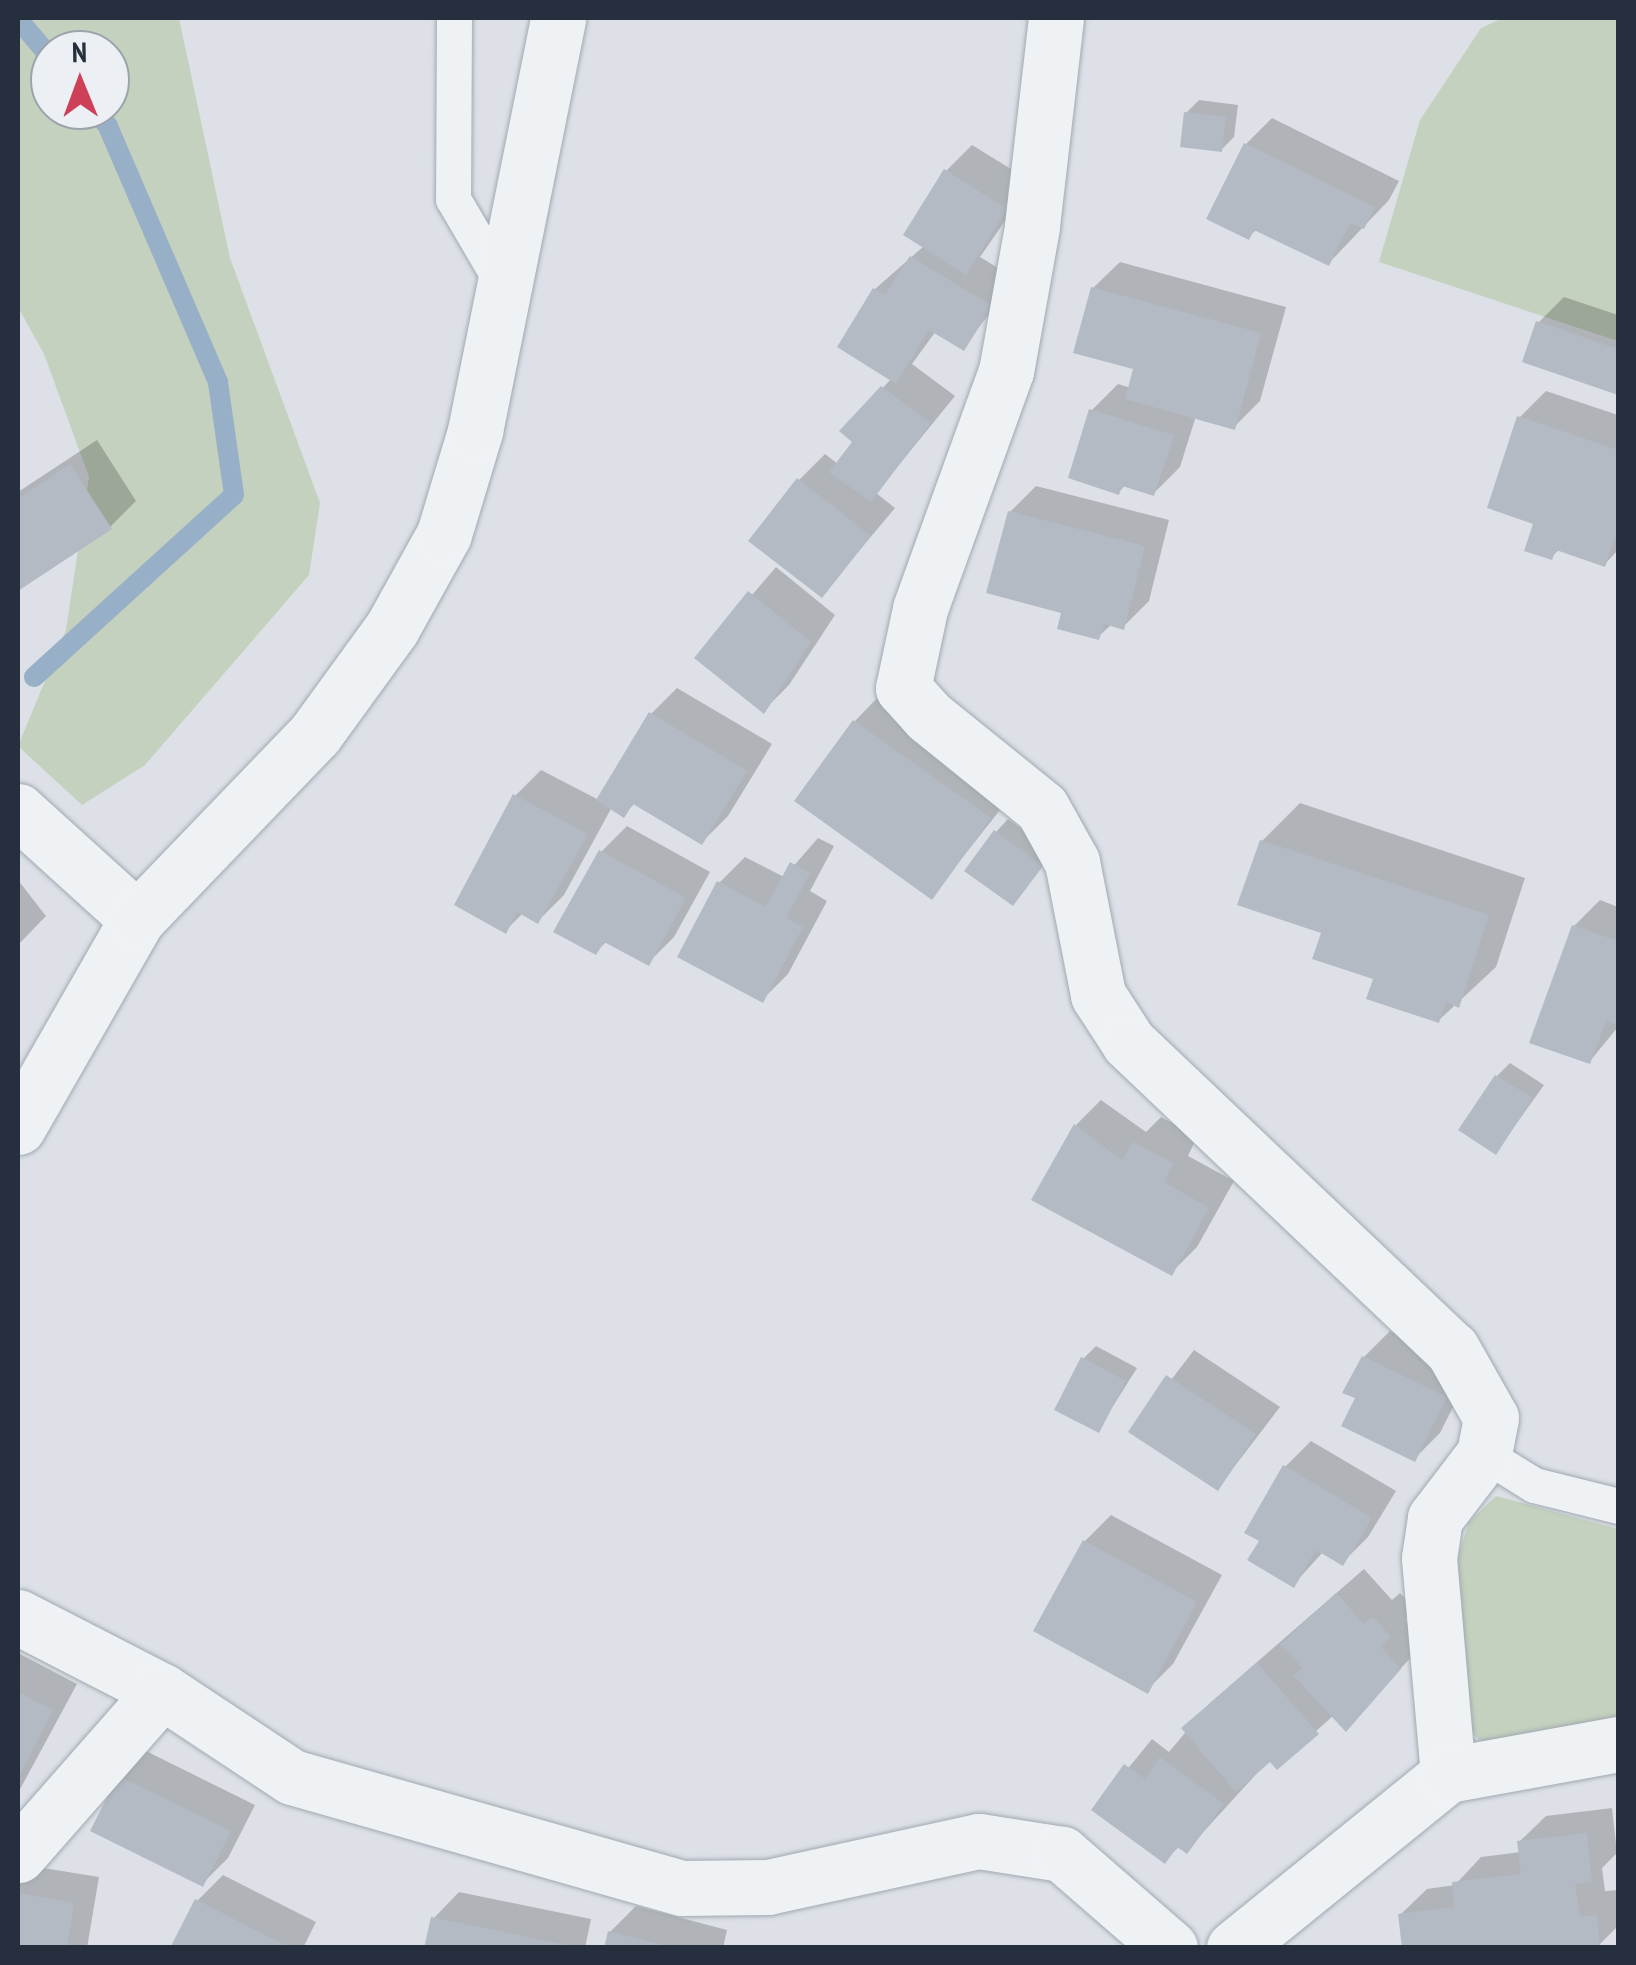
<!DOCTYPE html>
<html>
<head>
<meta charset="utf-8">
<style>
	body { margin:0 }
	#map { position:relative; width:1636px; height:1965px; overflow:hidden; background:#dde1e7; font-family:"PT Sans Narrow",sans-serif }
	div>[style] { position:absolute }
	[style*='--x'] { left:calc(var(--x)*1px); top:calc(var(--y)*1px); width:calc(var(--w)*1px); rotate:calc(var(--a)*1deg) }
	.green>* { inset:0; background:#c3d1be }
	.shadow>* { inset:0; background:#0003 }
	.stream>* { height:20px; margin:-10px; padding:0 10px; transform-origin:10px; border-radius:10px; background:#97b0c8 }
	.building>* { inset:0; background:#b4bac4 }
	.roads { filter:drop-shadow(0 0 2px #a2a8b1) drop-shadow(0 0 2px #a2a8b1) }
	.lane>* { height:35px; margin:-17.5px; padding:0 17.5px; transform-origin:17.5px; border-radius:17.5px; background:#eff2f5 }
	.street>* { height:55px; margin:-27.5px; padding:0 27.5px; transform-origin:27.5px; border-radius:27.5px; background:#eff2f5 }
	span { translate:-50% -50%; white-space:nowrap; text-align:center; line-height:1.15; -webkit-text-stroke:8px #ecf0f5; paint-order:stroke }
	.frame { position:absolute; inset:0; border:20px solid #262f3d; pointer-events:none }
	.north { position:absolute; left:30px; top:30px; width:100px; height:100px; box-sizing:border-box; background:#ecf0f5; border:2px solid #9da3ab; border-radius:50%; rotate:359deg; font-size:28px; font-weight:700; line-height:40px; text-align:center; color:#262f3d }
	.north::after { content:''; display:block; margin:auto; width:35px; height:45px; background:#ce3f58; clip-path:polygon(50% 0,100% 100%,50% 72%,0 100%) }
</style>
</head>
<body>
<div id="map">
	<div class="green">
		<div style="clip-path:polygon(evenodd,18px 18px,179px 18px,230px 258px,320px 503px,309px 575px,145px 765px,82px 805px,18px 746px,66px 630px,89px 477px,44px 354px,18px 307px,18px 18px,50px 50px,110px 50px,110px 110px,50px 110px,50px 50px)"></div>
		<div style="clip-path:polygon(1503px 18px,1618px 18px,1618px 341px,1379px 262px,1420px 120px,1481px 28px)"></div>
		<div style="clip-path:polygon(1496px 1496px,1618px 1529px,1618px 1723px,1486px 1747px,1461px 1721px,1450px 1582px,1469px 1522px)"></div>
	</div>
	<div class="shadow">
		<div style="clip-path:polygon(1199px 100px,1238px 105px,1234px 137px,1221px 150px,1186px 113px)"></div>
		<div style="clip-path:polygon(1272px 118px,1399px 181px,1389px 200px,1329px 263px,1257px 229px,1249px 237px,1246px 144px)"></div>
		<div style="clip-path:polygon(972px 145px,1032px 182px,980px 257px,1016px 279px,963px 348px,936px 331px,912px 364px,955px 396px,876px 493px,895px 508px,822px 595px,799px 480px,825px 454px,838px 464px,856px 441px,842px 431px,892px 378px,840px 346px,875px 289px,924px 246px,946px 171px)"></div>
		<div style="clip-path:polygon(1120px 262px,1286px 307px,1260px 401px,1234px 427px,1196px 416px,1180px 467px,1154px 493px,1126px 484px,1119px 492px,1092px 410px,1118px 384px,1131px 388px,1136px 368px,1093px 288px)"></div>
		<div style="clip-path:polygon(1564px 297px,1618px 315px,1618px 392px,1525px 360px,1538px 323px)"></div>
		<div style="clip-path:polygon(1546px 391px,1618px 415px,1618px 550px,1605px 564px,1560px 549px,1551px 557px,1536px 522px,1520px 417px)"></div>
		<div style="clip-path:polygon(97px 440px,136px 501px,110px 527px,18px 588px,18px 492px)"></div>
		<div style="clip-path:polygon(1036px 486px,1169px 520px,1149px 601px,1123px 627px,1112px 624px,1098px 637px,1064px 611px,1010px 512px)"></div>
		<div style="clip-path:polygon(776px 567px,835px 615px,789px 685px,763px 711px,698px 658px)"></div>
		<div style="clip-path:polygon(677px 688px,772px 744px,728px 816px,702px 842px,635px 803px,624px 814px,612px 807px,564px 895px,538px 921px,523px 913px,506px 930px,515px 796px,541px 770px,599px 800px,651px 714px)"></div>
		<div style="clip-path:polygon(880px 695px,1015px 791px,932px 896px,855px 721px)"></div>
		<div style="clip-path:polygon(1300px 803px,1525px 878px,1496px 967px,1438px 1021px,1324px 931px,1262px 841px)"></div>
		<div style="clip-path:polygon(1008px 819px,1053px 852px,1013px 903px,996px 832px)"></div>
		<div style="clip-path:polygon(627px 826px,710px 872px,674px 937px,648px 963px,607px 941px,596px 952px,601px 852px)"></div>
		<div style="clip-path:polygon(818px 838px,834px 846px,810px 891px,827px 901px,788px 974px,762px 1000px,719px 883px,745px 857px,784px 877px)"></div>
		<div style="clip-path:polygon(18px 880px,46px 916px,18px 945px)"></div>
		<div style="clip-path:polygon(1600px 900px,1618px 907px,1618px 1027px,1590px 1061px,1574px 926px)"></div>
		<div style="clip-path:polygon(1510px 1063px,1544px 1085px,1496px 1152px,1497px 1076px)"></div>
		<div style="clip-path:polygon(1101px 1100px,1146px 1132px,1161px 1117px,1197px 1137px,1188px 1156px,1234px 1181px,1197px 1247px,1171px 1273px,1076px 1125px)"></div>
		<div style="clip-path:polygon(1390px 1331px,1471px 1371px,1440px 1433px,1414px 1459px,1358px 1397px,1364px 1357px)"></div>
		<div style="clip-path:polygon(1096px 1346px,1137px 1368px,1098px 1430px,1083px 1359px)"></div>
		<div style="clip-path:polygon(1194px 1350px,1280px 1407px,1218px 1488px,1132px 1431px)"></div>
		<div style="clip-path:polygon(1311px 1441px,1396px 1491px,1368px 1537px,1342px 1563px,1323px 1552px,1293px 1585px,1262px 1540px,1285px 1467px)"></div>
		<div style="clip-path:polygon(1111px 1515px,1222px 1575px,1173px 1664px,1147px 1690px,1085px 1541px)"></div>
		<div style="clip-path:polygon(1364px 1569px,1392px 1600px,1400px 1593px,1415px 1610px,1405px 1620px,1425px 1642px,1346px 1728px,1334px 1715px,1277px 1766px,1270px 1759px,1186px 1851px,1180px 1846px,1165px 1860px,1095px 1809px,1152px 1739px,1169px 1752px,1210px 1703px)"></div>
		<div style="clip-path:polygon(20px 1654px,77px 1684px,18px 1793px,18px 1656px)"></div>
		<div style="clip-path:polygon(146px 1751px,255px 1805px,228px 1858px,202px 1884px,120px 1777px)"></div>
		<div style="clip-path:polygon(1612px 1808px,1617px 1853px,1602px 1868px,1605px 1891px,1618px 1890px,1618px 1926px,1599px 1945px,1400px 1915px,1427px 1889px,1455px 1885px,1481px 1857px,1521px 1852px,1519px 1842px,1546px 1816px)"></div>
		<div style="clip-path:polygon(31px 1866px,99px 1877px,87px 1948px,18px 1948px,18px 1879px)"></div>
		<div style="clip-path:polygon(223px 1875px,316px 1922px,303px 1948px,173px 1948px,197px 1901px)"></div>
		<div style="clip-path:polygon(459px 1892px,591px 1919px,585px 1948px,425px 1948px,433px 1919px)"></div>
		<div style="clip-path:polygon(636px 1906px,727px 1930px,723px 1948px,606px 1948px,610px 1932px)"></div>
	</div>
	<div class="stream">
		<div style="--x:18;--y:19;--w:50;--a:49.9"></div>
		<div style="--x:34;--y:677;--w:270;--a:-42.3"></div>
		<div style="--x:234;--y:495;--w:114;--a:-98.1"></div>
		<div style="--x:218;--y:382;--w:279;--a:-113.3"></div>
		<div style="--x:108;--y:126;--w:21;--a:-131"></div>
	</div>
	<div class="building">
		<div style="clip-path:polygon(1184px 112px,1226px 117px,1222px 152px,1180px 147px)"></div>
		<div style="clip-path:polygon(1244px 143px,1375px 207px,1364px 229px,1350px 223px,1329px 266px,1254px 230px,1249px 240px,1206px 219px)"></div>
		<div style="clip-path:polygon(944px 169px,1007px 209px,966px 275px,903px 235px)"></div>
		<div style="clip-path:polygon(910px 256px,992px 306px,964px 351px,929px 330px,896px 384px,837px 347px,873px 288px,885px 295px)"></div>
		<div style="clip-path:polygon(1091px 287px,1261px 333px,1235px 430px,1125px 399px,1133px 369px,1073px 353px)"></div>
		<div style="clip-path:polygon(1536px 321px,1618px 349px,1618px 395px,1522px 362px)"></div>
		<div style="clip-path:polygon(881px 386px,931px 423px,871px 502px,829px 472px,852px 442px,839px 431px)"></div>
		<div style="clip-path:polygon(1089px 409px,1174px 435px,1154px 496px,1122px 486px,1119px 495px,1068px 478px)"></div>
		<div style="clip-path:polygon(1517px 416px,1618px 450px,1618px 529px,1605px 567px,1556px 550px,1552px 560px,1524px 551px,1533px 524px,1487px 508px)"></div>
		<div style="clip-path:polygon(70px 464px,112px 529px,18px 591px,18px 499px)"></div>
		<div style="clip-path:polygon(797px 478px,871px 536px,822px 598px,748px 541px)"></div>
		<div style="clip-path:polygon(1008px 511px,1145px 546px,1124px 630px,1104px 624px,1099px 640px,1057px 629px,1061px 613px,986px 593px)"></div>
		<div style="clip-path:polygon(748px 591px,811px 642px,764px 714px,694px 658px)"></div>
		<div style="clip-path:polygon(649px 712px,747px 771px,702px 845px,633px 804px,624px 818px,596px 800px)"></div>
		<div style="clip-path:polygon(853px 720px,991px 818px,932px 900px,794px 801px)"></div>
		<div style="clip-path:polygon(513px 794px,588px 834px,538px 924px,517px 912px,506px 934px,454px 905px)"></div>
		<div style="clip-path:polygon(994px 830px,1043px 866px,1013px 906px,964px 871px)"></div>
		<div style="clip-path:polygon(1260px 840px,1489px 915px,1459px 1008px,1446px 1002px,1439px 1023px,1366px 999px,1373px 979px,1312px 959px,1321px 933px,1237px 905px)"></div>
		<div style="clip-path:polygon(599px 850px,686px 898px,649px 966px,604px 942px,596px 955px,553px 932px)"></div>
		<div style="clip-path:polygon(790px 862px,810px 873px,786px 918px,803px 927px,763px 1003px,677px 957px,717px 881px,766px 907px)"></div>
		<div style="clip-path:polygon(1572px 925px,1618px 941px,1618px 1025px,1606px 1021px,1590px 1064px,1529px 1043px)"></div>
		<div style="clip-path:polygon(1495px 1075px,1533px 1098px,1496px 1155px,1458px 1130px)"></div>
		<div style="clip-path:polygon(1074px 1124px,1122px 1160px,1133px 1142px,1173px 1163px,1164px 1182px,1209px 1208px,1172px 1276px,1031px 1200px)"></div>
		<div style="clip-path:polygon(1362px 1356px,1447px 1397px,1415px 1462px,1341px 1426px,1355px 1398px,1342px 1393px)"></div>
		<div style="clip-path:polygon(1081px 1357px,1126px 1381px,1099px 1433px,1054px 1410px)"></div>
		<div style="clip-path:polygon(1166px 1375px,1256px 1434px,1218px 1491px,1128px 1432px)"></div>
		<div style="clip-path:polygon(1283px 1465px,1372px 1518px,1343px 1566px,1316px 1550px,1294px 1588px,1247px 1560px,1259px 1541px,1244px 1533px)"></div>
		<div style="clip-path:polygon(1083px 1540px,1197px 1602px,1148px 1694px,1033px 1631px)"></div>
		<div style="clip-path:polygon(1336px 1593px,1364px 1624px,1373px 1617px,1391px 1637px,1381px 1647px,1401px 1669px,1346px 1732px,1293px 1675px,1303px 1668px,1280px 1645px)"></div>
		<div style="clip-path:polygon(1257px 1663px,1319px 1734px,1277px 1770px,1270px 1762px,1236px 1792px,1181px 1728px)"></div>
		<div style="clip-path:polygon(18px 1692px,53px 1710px,18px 1778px)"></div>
		<div style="clip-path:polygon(1160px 1757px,1224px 1804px,1187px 1854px,1177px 1847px,1165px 1864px,1091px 1810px,1124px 1764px,1145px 1779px)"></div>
		<div style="clip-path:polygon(118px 1776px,231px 1831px,203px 1887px,90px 1831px)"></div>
		<div style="clip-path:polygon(1587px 1833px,1592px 1882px,1575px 1884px,1580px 1916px,1597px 1915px,1600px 1948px,1402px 1948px,1398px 1914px,1454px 1907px,1452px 1882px,1521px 1874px,1517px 1841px)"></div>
		<div style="clip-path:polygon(18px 1893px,74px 1903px,67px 1948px,18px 1948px)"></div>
		<div style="clip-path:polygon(195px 1899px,290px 1948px,170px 1948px)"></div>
		<div style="clip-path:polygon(431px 1917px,571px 1946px,571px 1948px,424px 1948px)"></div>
		<div style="clip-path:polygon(608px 1931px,666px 1946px,666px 1948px,604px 1948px)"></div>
	</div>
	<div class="roads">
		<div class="lane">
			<div style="--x:454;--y:18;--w:181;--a:90.3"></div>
			<div style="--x:453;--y:199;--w:101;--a:59.6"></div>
			<div style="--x:1484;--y:1454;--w:59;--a:31.8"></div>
			<div style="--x:1534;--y:1485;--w:87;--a:14"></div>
		</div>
		<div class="street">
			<div style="--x:1056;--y:18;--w:210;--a:96.6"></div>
			<div style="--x:1032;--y:227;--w:146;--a:100.2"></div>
			<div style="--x:1006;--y:371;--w:253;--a:109.9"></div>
			<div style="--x:920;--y:609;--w:81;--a:102.1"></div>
			<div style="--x:903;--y:688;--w:38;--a:48"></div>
			<div style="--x:928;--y:716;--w:146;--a:38.9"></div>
			<div style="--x:1042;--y:808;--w:62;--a:60.9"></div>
			<div style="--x:1072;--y:862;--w:136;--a:78.9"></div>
			<div style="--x:1098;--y:995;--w:57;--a:57.1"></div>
			<div style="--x:1129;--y:1043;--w:445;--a:43.5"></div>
			<div style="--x:1452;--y:1349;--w:79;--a:60.5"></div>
			<div style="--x:1491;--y:1418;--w:37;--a:101"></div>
			<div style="--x:1484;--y:1454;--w:81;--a:127.4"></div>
			<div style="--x:1435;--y:1518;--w:40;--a:98.5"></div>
			<div style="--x:1429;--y:1558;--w:218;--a:85"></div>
			<div style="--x:18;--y:811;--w:161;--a:42.2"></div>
			<div style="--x:18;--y:1127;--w:240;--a:-60.2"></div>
			<div style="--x:137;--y:919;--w:257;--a:-46.1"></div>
			<div style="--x:315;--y:734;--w:131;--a:-54"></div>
			<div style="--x:392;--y:628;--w:107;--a:-61"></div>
			<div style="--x:444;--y:534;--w:108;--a:-73.2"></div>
			<div style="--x:475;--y:431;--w:421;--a:-78.6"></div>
			<div style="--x:18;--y:1617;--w:162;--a:27.2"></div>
			<div style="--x:162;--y:1691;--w:156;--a:33.5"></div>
			<div style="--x:292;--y:1777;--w:405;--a:15.9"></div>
			<div style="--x:682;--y:1888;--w:86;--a:-0.7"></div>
			<div style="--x:768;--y:1887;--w:216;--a:-12.3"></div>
			<div style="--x:979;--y:1841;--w:84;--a:8.9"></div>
			<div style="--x:1062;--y:1854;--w:143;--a:41"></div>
			<div style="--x:18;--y:1855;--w:218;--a:-48.7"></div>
			<div style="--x:1234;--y:1948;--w:275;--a:-39"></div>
			<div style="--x:1448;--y:1775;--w:173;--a:-10.3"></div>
		</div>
	</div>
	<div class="frame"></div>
	<div class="north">N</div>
</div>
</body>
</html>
